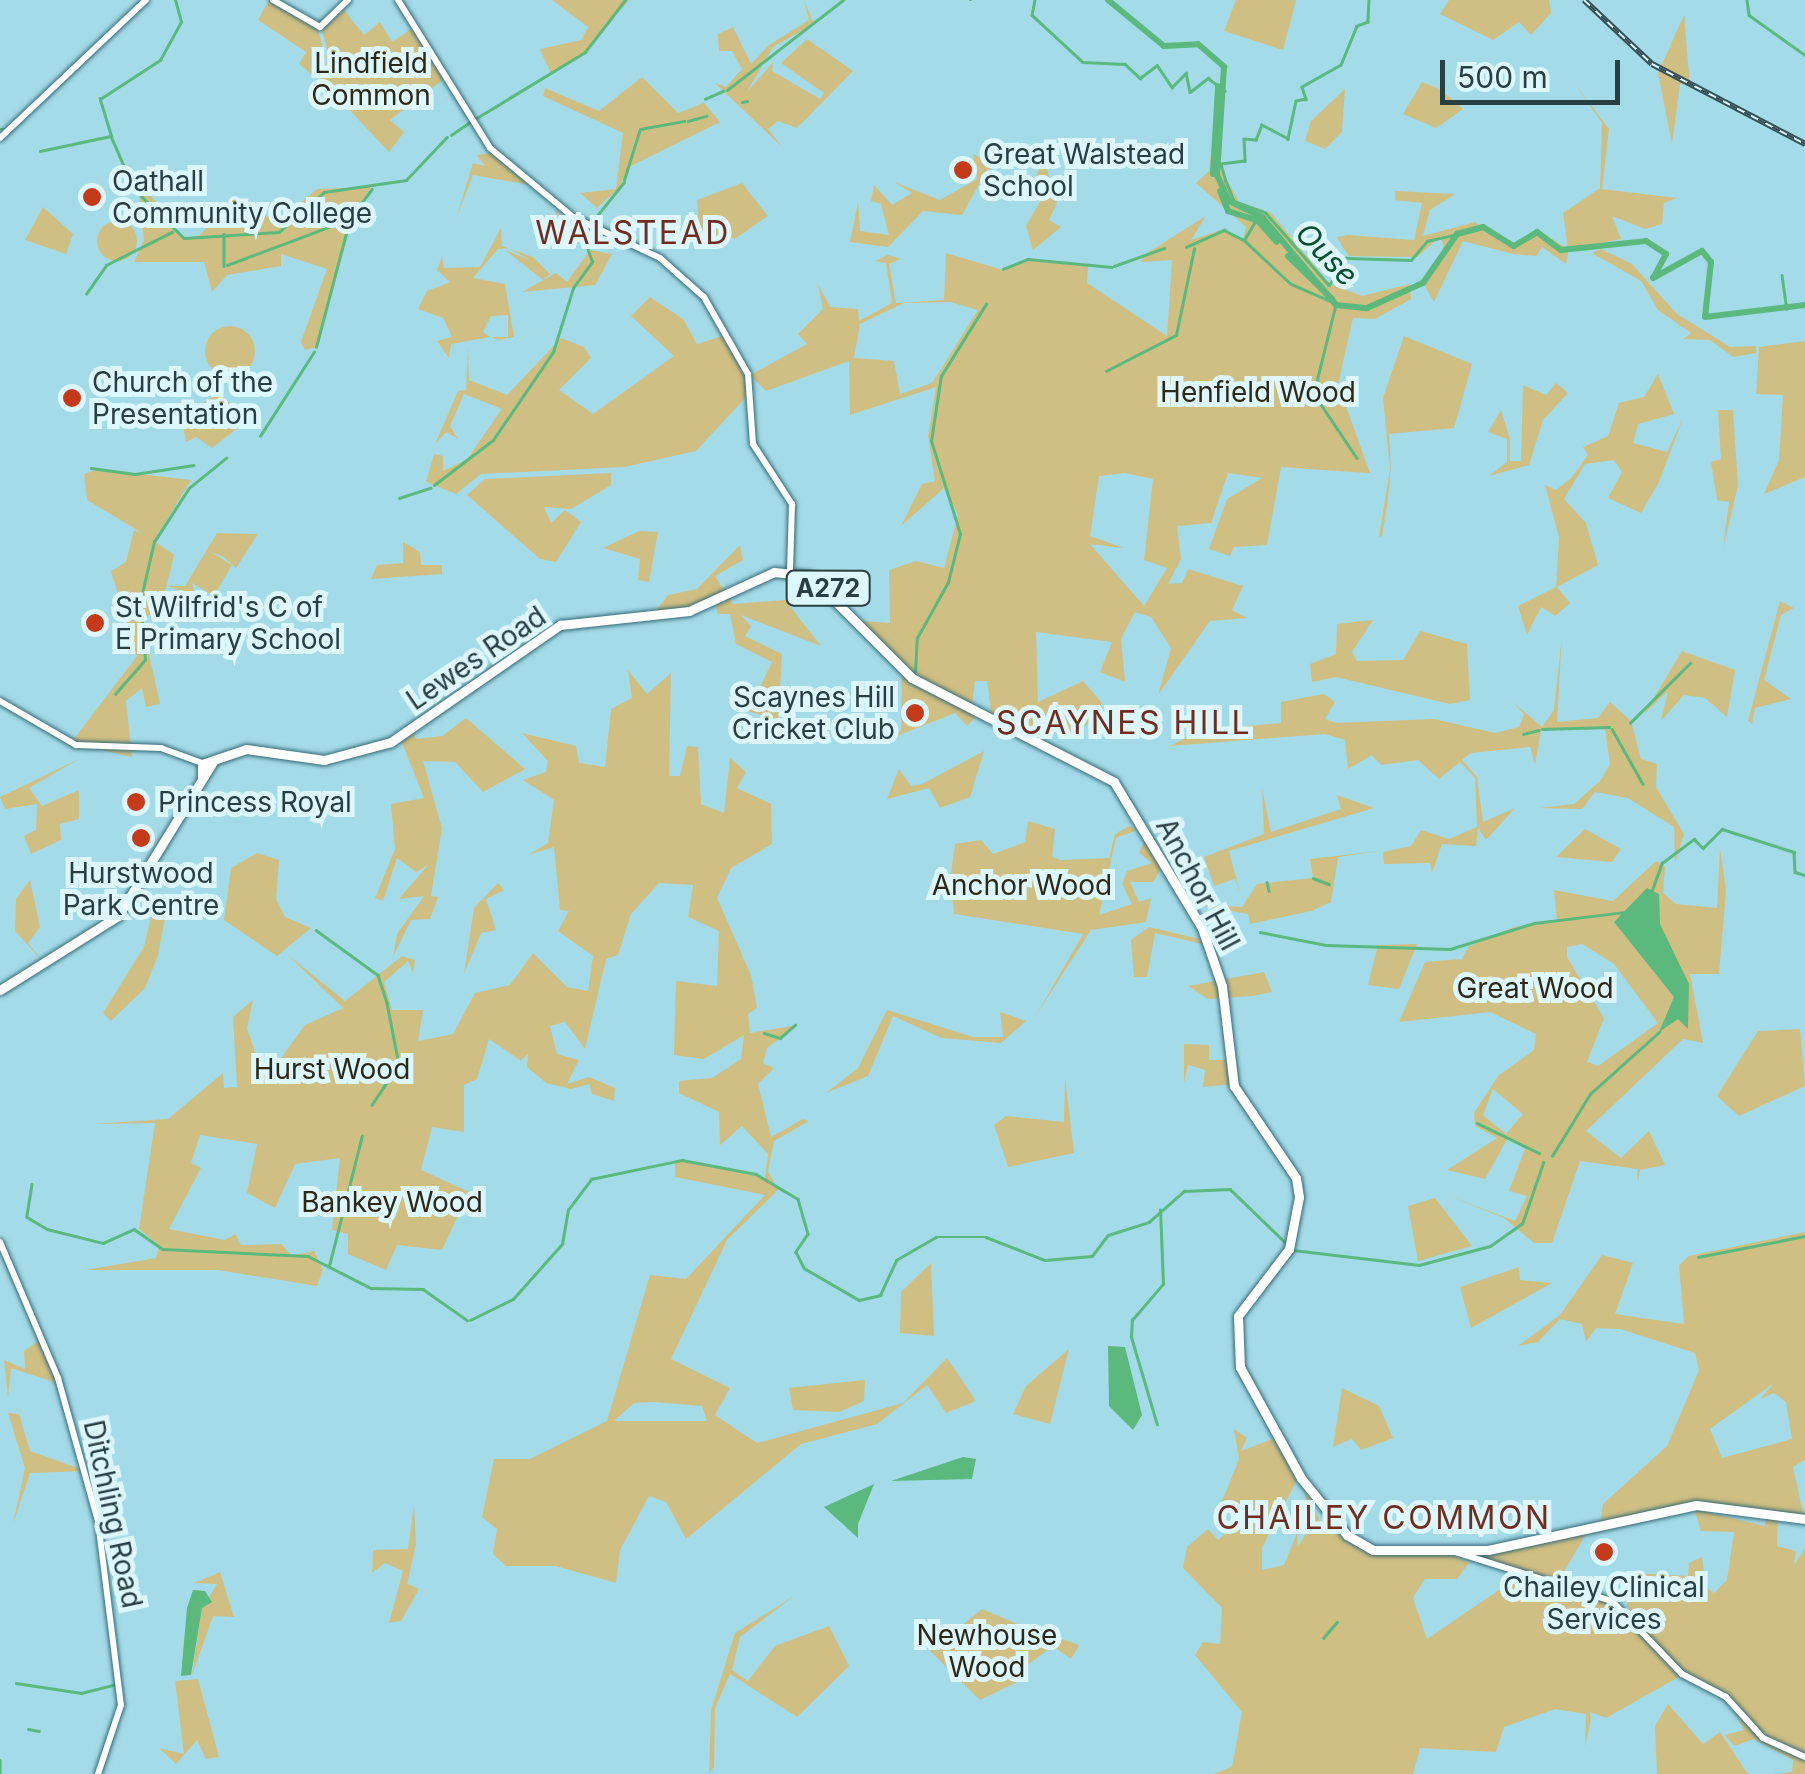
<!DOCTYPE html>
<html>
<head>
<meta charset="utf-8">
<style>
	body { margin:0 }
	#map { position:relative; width:1805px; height:1774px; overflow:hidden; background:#a4dbe8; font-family:Inter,sans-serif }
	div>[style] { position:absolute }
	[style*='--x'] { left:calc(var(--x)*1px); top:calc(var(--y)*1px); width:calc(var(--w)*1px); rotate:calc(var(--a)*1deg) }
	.green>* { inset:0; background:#d0bf82 }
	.round { border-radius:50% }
	.water>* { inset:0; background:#5bb97e }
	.stream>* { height:2.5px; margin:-1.25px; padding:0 1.25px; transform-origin:1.25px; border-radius:1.25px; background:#5bb97e }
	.river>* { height:6px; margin:-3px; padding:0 3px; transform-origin:3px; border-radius:3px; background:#5bb97e }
	.roads { filter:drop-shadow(0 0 2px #356a76) drop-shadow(0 0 2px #356a76) }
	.secondary>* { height:6px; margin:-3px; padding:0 3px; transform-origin:3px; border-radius:3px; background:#fff }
	.trunk>* { height:9px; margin:-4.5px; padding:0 4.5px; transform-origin:4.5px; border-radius:4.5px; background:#fff }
	.rail>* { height:6px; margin-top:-3px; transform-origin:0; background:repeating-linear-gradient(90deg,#dcf7fd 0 8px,#355056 0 16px); box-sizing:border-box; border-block:2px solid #355056 }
	.dots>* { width:28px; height:28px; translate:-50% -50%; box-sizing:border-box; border:5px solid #dcf7fd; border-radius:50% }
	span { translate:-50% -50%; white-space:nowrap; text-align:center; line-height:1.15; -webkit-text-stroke:10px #dcf7fd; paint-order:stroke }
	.shield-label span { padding:2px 8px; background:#dcf7fd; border:2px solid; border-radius:8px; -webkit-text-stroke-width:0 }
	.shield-label { font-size:25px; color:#283f44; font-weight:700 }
	.park-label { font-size:28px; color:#2e2917 }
	.poi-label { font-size:28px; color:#283f44 }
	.left { translate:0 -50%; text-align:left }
	.right { translate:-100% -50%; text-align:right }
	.street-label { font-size:28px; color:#283f44 }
	.water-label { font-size:30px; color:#06512c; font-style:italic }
	.quarter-label { font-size:32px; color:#712d1e; letter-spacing:2.5px }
	.scale { position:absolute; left:1440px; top:60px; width:180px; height:45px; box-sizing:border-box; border:5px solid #283f44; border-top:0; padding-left:12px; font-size:30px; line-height:35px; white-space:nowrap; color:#283f44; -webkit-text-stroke:8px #dcf7fd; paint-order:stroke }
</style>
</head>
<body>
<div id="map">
	<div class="green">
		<div style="clip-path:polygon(269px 0,318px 29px,325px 57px,318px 79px,299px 64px,306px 52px,258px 20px)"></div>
		<div style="clip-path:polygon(552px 0,629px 0,585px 52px,551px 74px,540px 49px,581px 40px,588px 27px)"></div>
		<div style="clip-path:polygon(804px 0,814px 24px,773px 47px,747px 92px,773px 62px,772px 71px,820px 99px,824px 93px,781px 63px,807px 39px,853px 71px,797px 128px,778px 121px,768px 129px,783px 148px,715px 83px,726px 87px,742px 69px,732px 51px,719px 51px,718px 34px,733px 27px,751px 64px,769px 45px,809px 20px)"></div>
		<div style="clip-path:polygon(1236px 0,1296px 0,1283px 50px,1224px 31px)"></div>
		<div style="clip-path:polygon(1449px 0,1549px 0,1551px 13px,1531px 35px,1519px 22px,1493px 40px,1440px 14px)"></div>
		<div style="clip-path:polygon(344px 10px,364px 35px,380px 22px,392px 42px,413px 28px,444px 79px,390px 120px,404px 132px,389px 152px,321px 80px,329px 56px,322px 30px)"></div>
		<div style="clip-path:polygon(1684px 15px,1690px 85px,1680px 84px,1672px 144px,1658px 73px)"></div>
		<div style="clip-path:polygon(642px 77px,678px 113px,704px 103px,720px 122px,629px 167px,619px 188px,597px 208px,580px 193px,616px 189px,623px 133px,543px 96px,545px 88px,599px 111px)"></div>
		<div style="clip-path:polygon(1422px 82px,1440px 89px,1463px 109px,1436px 128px,1403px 114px)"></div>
		<div style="clip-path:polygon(1574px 83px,1609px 129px,1602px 189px,1677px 198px,1664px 203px,1662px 224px,1645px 229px,1612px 216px,1621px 239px,1569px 249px,1566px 264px,1542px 247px,1536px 256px,1513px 254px,1463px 241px,1434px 302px,1423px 283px,1445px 256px,1441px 236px,1417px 257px,1349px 256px,1342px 246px,1337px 237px,1348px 235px,1414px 240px,1422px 203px,1395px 200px,1395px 191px,1455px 194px,1430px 210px,1423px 236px,1475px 222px,1507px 245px,1541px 232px,1568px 249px,1563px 213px,1600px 188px,1602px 123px)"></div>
		<div style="clip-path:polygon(evenodd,1218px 87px,1225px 91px,1218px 163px,1239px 202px,1271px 213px,1330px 284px,1362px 296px,1410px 284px,1411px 299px,1375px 319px,1353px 318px,1338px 384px,1370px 473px,1381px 474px,1281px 467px,1267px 545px,1234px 547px,1230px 556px,1209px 549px,1227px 499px,1262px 478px,1228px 473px,1211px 523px,1177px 526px,1181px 559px,1168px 584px,1182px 583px,1188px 569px,1243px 586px,1232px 610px,1247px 618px,1210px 621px,1158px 695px,1171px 648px,1151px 617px,1135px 612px,1121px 639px,1125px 682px,1100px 672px,1112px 642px,1036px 632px,1038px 702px,1083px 681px,1102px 703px,1088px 724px,1059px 738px,1049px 720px,1034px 738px,991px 712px,987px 681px,975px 681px,972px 705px,982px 710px,967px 726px,955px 713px,887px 740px,901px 731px,902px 667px,857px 630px,862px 621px,890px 623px,889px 570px,916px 561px,944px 568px,958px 515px,944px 488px,901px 526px,922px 484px,935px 481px,928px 436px,936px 387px,850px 415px,849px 361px,766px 391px,750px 375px,807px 344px,798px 334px,823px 309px,818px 284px,830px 307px,858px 309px,859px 321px,892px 303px,886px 263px,875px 261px,888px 255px,901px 259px,889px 264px,896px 303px,944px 300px,946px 253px,1003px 270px,1026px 259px,1088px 265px,1087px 283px,1167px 336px,1172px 260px,1141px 262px,1144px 255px,1206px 216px,1191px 240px,1224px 229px,1243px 239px,1246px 227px,1196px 183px,1209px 171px,1218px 87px,950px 302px,978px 310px,932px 383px,900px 394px,894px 361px,854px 358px,860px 324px,904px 303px,950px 302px,1218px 87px,1125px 473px,1153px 479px,1144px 560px,1167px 568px,1144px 606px,1090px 544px,1124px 548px,1090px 536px,1099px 476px,1125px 473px)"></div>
		<div style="clip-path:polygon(1345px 89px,1342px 132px,1325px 149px,1305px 141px,1311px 121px)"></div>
		<div style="clip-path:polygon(492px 153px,560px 208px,541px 252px,558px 208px,531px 185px,473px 175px,456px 219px,473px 163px,485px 166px,477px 155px)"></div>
		<div style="clip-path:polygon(973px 154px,999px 167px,987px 170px,962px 215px,923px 211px,888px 247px,850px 242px,858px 202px,860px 231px,889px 235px,881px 204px,871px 201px,874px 185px,892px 205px,912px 193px,894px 182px,940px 200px,977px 179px)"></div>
		<div style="clip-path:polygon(1044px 159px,1057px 203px,1049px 220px,1061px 227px,1033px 250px,1026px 226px,1041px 200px,1033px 183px)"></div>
		<div style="clip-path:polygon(137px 180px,157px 203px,151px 212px,184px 239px,200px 235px,232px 197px,278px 222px,317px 189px,371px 187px,353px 216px,317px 347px,305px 350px,301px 342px,327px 269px,281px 254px,281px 266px,227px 275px,212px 292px,204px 262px,134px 262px,144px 240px)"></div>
		<div style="clip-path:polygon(742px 183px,768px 216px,736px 238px,700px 241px,697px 200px)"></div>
		<div style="clip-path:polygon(43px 207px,73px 234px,66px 254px,25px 240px)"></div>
		<div class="round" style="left:97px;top:221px;width:40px;height:40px"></div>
		<div style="clip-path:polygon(501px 228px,502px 246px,533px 257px,550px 274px,543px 280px,505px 250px,530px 260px,508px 248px,498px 249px,473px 278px,505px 284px,514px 337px,498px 340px,492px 337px,508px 337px,508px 315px,491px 316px,483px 332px,490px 337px,451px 344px,449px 358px,437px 341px,452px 337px,443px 318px,418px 309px,427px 291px,450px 282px,437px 270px,442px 257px,444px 268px,480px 267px)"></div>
		<div style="clip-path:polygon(1601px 249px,1632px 264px,1677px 314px,1730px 347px,1756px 346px,1756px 353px,1733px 357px,1710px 340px,1683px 339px,1691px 333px,1658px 310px,1641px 281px,1592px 253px)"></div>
		<div style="clip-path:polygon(590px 250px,612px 254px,595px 285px,522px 292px,556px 273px,567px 282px)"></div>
		<div style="clip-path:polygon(650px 297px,683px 319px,697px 344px,726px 335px,744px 370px,747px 396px,696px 451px,624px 467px,481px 474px,456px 494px,426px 482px,434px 454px,443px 456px,443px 471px,467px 459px,502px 409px,464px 394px,450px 426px,458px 439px,446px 432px,435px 444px,458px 391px,466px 390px,468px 347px,469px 380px,507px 395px,561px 338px,584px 347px,591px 358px,559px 390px,593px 414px,674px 356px,631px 316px)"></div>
		<div class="round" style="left:205px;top:326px;width:50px;height:50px"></div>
		<div style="clip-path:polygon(1404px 336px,1472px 364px,1454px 428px,1389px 434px,1391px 468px,1387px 506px,1382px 536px,1379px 537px,1390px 469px,1383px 398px)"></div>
		<div style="clip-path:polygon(1805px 341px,1805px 477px,1764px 494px,1779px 460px,1783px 395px,1756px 394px,1759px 347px)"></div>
		<div style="clip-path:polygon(1658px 374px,1674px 414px,1638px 424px,1633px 443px,1667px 452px,1683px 418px,1659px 482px,1641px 513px,1608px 498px,1622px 472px,1614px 460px,1585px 464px,1564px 499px,1586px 523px,1598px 565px,1557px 587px,1570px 603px,1555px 616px,1541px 607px,1527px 635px,1518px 606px,1556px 587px,1559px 537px,1545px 485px,1556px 490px,1571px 478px,1588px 455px,1583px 447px,1608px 436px,1619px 403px,1644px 397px)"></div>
		<div style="clip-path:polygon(1556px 383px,1568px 393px,1543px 420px,1529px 465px,1489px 476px,1507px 462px,1507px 439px,1488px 432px,1501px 410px,1510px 439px,1510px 461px,1521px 461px,1523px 385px,1546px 395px)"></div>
		<div style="clip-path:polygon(219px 393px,248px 420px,212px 448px,196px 437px,186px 442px,181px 416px)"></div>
		<div style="clip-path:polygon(1718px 410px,1733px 410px,1738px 486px,1723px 548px,1729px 502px,1717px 500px,1711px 462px,1721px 459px)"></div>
		<div style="clip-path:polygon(99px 469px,191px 480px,154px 541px,174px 555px,160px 613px,141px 617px,160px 704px,146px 707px,142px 688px,126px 701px,132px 757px,71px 743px,137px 656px,111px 571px,126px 562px,134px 530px,142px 533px,87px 500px,84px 474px)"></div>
		<div style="clip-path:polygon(611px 473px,611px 485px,571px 509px,544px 507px,551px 523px,565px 510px,581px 522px,556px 562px,540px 559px,467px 495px,485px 479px)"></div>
		<div style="clip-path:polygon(639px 531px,658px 532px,649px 582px,638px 580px,640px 559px,603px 548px)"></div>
		<div style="clip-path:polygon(217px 533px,258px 534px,236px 568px,224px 557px,211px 552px,232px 565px,214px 596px,192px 583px,195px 594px,181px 603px,183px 592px,168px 586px,185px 586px)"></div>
		<div style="clip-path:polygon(403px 542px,420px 552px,421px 565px,442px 565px,442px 574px,371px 579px,377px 565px,403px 563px)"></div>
		<div style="clip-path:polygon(740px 545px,743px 560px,715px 576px,733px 604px,785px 600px,821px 646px,741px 615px,751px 626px,745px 636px,782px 654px,778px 721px,748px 711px,772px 662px,736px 644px,730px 614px,717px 614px,716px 601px,652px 616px,668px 595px,697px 589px)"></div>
		<div style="clip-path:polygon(1780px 601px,1794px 608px,1781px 615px,1764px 680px,1791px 699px,1755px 708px,1752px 724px,1748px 721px)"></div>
		<div style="clip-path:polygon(1373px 620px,1352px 652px,1357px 661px,1403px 660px,1420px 631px,1467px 644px,1470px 700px,1450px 704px,1336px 677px,1312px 682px,1310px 664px,1336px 654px,1337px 624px)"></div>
		<div style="clip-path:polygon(1562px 635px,1557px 722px,1598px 718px,1610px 702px,1631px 721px,1641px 759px,1657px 764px,1656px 787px,1684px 834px,1675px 863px,1674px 827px,1628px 798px,1595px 792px,1582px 809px,1540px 808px,1574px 804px,1601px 780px,1610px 764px,1605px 729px,1541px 730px,1535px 765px,1530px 747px,1471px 753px,1462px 760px,1477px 777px,1483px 822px,1515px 808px,1486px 840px,1478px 828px,1476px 846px,1442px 844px,1432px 873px,1430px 863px,1384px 864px,1383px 852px,1411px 846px,1421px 830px,1449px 839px,1477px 827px,1475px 778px,1460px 762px,1439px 779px,1418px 760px,1381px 765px,1372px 755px,1348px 769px,1345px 740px,1325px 734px,1170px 746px,1201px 730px,1281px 723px,1281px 702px,1324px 694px,1335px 702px,1325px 719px,1336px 723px,1434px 719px,1495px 733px,1519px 727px,1524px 714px,1513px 702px,1542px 727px,1554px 710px)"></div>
		<div style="clip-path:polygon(1682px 651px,1735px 670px,1727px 717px,1705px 698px,1684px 695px,1661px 721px,1668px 691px,1644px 714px)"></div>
		<div style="clip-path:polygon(evenodd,628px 670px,647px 694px,671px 673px,669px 776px,680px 776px,687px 746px,698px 747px,701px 804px,724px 813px,730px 758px,746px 772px,737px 788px,771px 804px,772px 844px,731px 868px,717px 898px,751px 975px,757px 1008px,748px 1014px,750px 1033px,797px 1025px,767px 1048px,763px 1063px,774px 1068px,758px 1084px,771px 1137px,803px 1119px,809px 1121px,774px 1141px,768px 1171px,778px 1190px,727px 1240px,671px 1359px,730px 1388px,715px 1415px,757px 1443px,903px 1403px,947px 1358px,976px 1401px,946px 1413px,927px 1385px,877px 1424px,801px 1444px,686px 1539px,666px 1502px,649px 1496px,620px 1550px,616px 1583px,556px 1566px,506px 1566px,493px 1554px,497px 1529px,482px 1517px,494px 1459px,530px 1459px,607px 1421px,650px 1275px,686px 1279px,765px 1195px,675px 1177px,675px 1162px,684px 1161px,765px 1178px,768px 1154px,742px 1126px,720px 1145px,719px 1112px,679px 1093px,679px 1081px,712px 1078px,741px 1059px,744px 1035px,704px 1059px,674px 1055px,676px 981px,717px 986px,719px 931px,688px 917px,693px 885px,659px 883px,631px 914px,618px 955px,606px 959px,585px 1049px,565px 1022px,550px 1026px,557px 1054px,579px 1060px,567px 1084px,589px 1077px,615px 1088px,614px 1101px,592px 1094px,589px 1084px,571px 1089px,546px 1083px,527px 1067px,528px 1053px,521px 1061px,489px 1039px,477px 1079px,464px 1085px,464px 1132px,432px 1127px,421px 1170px,469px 1192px,442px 1250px,397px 1245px,386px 1270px,348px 1254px,348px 1234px,332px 1230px,340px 1158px,295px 1164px,275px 1208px,247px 1193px,257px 1144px,200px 1135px,191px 1163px,201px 1168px,169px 1229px,225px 1240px,235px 1234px,241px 1245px,281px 1244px,292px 1256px,314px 1251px,323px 1270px,317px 1286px,218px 1270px,85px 1270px,156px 1258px,159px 1245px,139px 1229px,155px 1123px,93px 1124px,168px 1119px,223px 1073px,224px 1088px,237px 1087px,233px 1017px,253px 1000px,247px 1029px,259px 1063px,275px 1066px,305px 1025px,343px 1008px,288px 955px,345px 1001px,402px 956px,415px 960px,413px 973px,408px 961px,384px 982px,392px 1010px,423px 1010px,418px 1041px,453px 1034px,475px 993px,510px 985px,533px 953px,567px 987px,588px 991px,593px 956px,558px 931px,569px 911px,560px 910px,554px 847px,528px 855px,548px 843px,554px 800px,523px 780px,546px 772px,548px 761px,522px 733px,576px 746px,579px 763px,605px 767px,611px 709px,632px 698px,628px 670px,654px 1402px,702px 1406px,707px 1421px,614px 1421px,634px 1403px,654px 1402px)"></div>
		<div style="clip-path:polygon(466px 718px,525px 769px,483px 792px,455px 762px,423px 761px,442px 828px,431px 896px,438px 897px,430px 919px,411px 920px,393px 957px,397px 934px,424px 896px,399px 899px,428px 865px,416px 872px,397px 858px,383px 901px,375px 898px,395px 849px,391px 804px,424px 798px,400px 738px,412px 729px,416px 739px,442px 736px)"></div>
		<div style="clip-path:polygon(984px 751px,970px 797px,940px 808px,929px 788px,887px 799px,899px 769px,911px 786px,922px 784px)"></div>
		<div style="clip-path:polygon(79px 759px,29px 788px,42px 806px,79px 790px,79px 819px,60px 824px,61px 840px,31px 854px,24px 836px,36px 830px,37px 804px,5px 809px,0 797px)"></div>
		<div style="clip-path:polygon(1262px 788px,1271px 832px,1341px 809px,1337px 795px,1374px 808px,1229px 851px,1240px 893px,1235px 879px,1214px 886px,1204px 857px,1264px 834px)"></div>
		<div style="clip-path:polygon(1028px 821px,1055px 829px,1052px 857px,1061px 860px,1109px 858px,1115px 834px,1129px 826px,1137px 830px,1116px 838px,1099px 915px,1132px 904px,1122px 884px,1127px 871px,1152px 863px,1139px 853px,1145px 840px,1161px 869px,1153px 882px,1130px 882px,1139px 902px,1151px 898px,1146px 922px,1091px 930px,1035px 1017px,1083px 934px,954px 914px,950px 879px,955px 844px,981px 840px,993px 854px,1025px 842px)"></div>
		<div style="clip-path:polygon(1585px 829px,1621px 849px,1612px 862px,1556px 857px)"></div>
		<div style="clip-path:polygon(evenodd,1720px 848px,1726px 890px,1719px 974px,1690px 974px,1703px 1043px,1683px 1039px,1586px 1131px,1621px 1158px,1649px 1131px,1665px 1165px,1640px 1170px,1638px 1182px,1637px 1169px,1580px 1161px,1552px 1243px,1534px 1243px,1504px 1218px,1444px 1194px,1515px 1221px,1527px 1196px,1509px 1191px,1525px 1149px,1508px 1138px,1485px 1179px,1447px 1170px,1497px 1138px,1475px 1126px,1474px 1113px,1498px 1076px,1534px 1050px,1536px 1034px,1490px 1012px,1399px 1022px,1425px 962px,1462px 959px,1468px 947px,1514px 927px,1557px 922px,1554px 890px,1613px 901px,1656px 861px,1665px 867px,1663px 893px,1676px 904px,1717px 908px,1720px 848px,1582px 944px,1614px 964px,1658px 1023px,1598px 1066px,1587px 1062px,1604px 1018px,1567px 957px,1567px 947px,1582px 944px,1720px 848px,1493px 1089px,1523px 1114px,1506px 1134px,1483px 1115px,1493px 1089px)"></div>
		<div style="clip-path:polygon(1379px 851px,1338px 857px,1331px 902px,1311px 911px,1250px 924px,1248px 914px,1193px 904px,1242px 907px,1257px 884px,1313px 878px,1310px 859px)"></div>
		<div style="clip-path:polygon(257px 853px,279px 860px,276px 899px,285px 917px,311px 928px,277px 956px,224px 920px,231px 868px)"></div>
		<div style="clip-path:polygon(30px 880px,40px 927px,28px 943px,45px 964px,15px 931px,16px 899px)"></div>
		<div style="clip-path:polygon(498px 883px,504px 890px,486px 899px,496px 930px,481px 933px,464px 974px,474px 908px)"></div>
		<div style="clip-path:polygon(156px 895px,168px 902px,158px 955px,145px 988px,111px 1021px,103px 1013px,144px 947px)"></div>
		<div style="clip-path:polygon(1149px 927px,1208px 941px,1211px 946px,1155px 933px,1147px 977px,1134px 977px,1131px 940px)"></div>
		<div style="clip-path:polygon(1417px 944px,1399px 989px,1368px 985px,1378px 945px)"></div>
		<div style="clip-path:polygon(1264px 972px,1272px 992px,1253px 996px,1208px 999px,1188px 986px)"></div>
		<div style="clip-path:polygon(887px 1010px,973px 1037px,1003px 1037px,1000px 1012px,1026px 1021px,1001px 1043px,942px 1038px,893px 1016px,868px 1076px,826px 1093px,858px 1068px)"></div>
		<div style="clip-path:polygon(1800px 1029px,1805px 1086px,1739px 1116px,1717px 1096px,1758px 1031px)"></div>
		<div style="clip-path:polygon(1184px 1044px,1209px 1045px,1209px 1060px,1228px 1060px,1233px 1084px,1203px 1087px,1205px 1070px,1188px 1065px,1184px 1083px)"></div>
		<div style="clip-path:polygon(1065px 1077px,1074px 1153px,1008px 1167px,994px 1125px,1006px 1116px,1064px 1122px)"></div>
		<div style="clip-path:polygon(1435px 1198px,1472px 1246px,1418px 1261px,1408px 1206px)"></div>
		<div style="clip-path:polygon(evenodd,1805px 1232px,1805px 1460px,1793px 1467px,1804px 1517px,1696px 1503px,1600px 1524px,1603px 1504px,1667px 1446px,1699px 1370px,1695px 1353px,1620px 1329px,1596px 1328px,1586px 1342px,1582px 1324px,1560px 1319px,1538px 1342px,1518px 1346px,1560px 1315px,1602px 1255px,1633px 1263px,1615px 1314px,1684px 1324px,1679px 1265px,1689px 1256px,1805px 1232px,1774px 1383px,1760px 1399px,1774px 1393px,1786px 1402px,1792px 1439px,1722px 1458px,1710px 1429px,1774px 1383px)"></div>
		<div style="clip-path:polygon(931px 1263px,934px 1336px,900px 1333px,901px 1292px)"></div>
		<div style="clip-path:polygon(1519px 1267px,1520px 1280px,1552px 1283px,1471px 1328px,1460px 1287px)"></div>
		<div style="clip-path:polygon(43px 1338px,60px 1384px,11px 1368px,8px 1397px,4px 1360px,25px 1369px,24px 1351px)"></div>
		<div style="clip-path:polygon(1069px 1349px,1050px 1424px,1013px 1414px,1026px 1386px)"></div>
		<div style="clip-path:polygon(865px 1380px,864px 1401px,839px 1412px,793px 1410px,789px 1388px)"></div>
		<div style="clip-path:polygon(1342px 1388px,1379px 1406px,1393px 1438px,1361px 1450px,1352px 1439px,1333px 1447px)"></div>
		<div style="clip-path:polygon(8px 1413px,19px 1414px,30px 1451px,86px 1471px,30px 1473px,13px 1524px,25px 1468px)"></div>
		<div style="clip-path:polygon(1234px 1429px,1247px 1438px,1241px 1451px,1275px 1438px,1298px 1478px,1262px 1548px,1262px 1570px,1284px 1565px,1297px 1533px,1298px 1546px,1310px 1528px,1304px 1488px,1321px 1523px,1364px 1551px,1445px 1551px,1469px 1563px,1457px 1579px,1425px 1579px,1413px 1598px,1427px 1639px,1521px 1575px,1610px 1603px,1649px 1638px,1627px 1606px,1632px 1573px,1688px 1576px,1689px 1563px,1702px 1557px,1706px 1587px,1714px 1593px,1727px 1580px,1734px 1532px,1701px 1531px,1694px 1509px,1765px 1526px,1767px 1511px,1778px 1512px,1777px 1546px,1796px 1551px,1794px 1565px,1805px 1548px,1805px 1774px,1774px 1774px,1792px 1772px,1793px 1760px,1754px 1739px,1734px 1746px,1725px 1735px,1744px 1730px,1728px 1697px,1682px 1675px,1606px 1718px,1590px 1712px,1591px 1720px,1585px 1747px,1586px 1714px,1555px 1709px,1504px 1727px,1496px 1752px,1420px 1748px,1413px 1774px,1214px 1774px,1232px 1767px,1242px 1712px,1195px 1655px,1203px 1642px,1220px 1644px,1222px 1608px,1183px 1568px,1187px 1547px,1208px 1529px,1218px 1540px,1239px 1521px,1238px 1512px,1219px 1509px,1239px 1459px)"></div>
		<div style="clip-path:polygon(414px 1504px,416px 1544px,407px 1584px,419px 1589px,401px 1621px,389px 1623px,403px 1571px,385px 1563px,372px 1573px,373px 1550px,408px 1549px)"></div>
		<div style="clip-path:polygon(1588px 1531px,1559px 1580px,1452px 1552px,1511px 1550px)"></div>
		<div style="clip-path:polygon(220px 1572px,234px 1617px,213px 1616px,192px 1675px,202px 1608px,217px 1584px,194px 1583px)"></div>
		<div style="clip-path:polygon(794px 1596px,740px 1637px,732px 1670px,748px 1681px,775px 1646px,829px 1626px,849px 1666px,797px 1717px,730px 1674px,715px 1708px,714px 1767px,709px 1774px,711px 1710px,735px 1633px)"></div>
		<div style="clip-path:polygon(982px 1609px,1015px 1623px,1079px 1645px,1071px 1659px,1053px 1646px,1021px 1670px,1028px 1677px,980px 1700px,930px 1651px)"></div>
		<div style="clip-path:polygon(198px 1679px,219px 1757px,206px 1759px,197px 1740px,176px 1764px,159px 1748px,184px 1754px,175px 1681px)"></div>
		<div style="clip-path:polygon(1668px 1704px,1703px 1744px,1720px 1732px,1748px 1774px,1657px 1774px,1655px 1726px)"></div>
	</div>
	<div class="water">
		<div style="clip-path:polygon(1647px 888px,1659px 894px,1660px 924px,1689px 984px,1688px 1029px,1678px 1019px,1659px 1032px,1674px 997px,1614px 922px)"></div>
		<div style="clip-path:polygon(1108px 1346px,1125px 1347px,1142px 1415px,1133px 1430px,1109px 1406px)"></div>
		<div style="clip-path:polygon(963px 1457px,976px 1459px,972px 1479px,891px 1481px)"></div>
		<div style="clip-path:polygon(874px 1484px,858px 1524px,858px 1538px,824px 1507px)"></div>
		<div style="clip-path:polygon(205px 1591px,212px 1602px,202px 1608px,191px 1675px,181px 1676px,187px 1608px,193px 1590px)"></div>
	</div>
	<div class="stream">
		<div style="--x:970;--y:0;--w:1;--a:0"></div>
		<div style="--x:1035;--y:0;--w:15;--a:101"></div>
		<div style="--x:1032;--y:15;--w:69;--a:42.7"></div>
		<div style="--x:1083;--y:62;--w:42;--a:2.7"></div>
		<div style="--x:1125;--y:64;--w:21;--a:43"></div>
		<div style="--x:1140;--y:78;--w:21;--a:-37"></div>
		<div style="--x:1157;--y:65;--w:27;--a:56"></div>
		<div style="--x:1172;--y:87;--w:20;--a:-45"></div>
		<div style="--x:1186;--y:73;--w:19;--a:78"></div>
		<div style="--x:1190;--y:92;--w:23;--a:-38"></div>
		<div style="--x:1208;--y:78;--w:21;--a:37"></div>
		<div style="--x:1369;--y:0;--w:22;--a:93"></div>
		<div style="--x:1368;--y:22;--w:12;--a:160"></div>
		<div style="--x:1357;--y:26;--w:42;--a:112.3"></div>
		<div style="--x:1341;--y:65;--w:45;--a:150.6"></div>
		<div style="--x:1302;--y:87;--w:13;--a:72"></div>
		<div style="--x:1306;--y:99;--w:10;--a:169"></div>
		<div style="--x:1296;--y:101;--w:39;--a:102"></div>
		<div style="--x:1288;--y:139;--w:30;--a:-152"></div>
		<div style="--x:1262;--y:125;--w:16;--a:112"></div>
		<div style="--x:1256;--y:140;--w:12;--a:-175"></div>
		<div style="--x:1244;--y:139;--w:22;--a:87"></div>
		<div style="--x:1245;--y:161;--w:24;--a:173"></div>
		<div style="--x:1221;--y:164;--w:18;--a:74"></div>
		<div style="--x:1226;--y:181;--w:22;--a:68"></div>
		<div style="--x:1234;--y:201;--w:33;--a:20"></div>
		<div style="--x:1265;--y:212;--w:97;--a:48.8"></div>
		<div style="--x:1329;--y:285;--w:32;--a:-58"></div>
		<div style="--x:1346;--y:258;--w:65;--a:1.8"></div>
		<div style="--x:1411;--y:260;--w:25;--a:-50"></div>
		<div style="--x:1427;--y:241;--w:31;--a:-13"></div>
		<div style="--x:1747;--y:0;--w:15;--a:82"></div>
		<div style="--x:1749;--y:15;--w:69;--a:35.5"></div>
		<div style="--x:727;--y:90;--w:147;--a:-37.8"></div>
		<div style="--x:705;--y:99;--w:20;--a:-24"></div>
		<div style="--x:742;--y:102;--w:5;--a:-11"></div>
		<div style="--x:475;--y:119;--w:129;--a:-31.3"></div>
		<div style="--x:585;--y:52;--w:66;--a:-52.4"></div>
		<div style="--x:688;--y:121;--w:19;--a:-16"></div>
		<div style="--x:0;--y:129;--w:3;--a:0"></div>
		<div style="--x:451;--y:135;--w:23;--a:-34"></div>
		<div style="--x:111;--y:136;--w:39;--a:-107"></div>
		<div style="--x:100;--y:99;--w:72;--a:-33"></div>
		<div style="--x:160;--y:60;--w:43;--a:-61.1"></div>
		<div style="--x:181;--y:22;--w:23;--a:-105"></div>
		<div style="--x:40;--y:151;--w:73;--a:-11.9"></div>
		<div style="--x:111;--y:136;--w:58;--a:66.5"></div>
		<div style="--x:134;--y:189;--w:70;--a:44.4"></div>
		<div style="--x:184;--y:238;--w:95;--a:-3.6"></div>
		<div style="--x:279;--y:232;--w:60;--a:-41.6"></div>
		<div style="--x:324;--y:192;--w:83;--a:-8.3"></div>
		<div style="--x:406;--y:180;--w:59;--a:-46.4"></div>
		<div style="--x:624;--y:180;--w:53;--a:-72.6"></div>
		<div style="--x:640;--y:129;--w:45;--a:-10.3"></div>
		<div style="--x:592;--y:222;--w:51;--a:-51.3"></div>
		<div style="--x:224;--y:234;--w:32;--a:90"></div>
		<div style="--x:1244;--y:240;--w:64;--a:43.1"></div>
		<div style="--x:1291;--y:284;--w:48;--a:23.4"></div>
		<div style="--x:1186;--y:247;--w:42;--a:-24.1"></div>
		<div style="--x:1224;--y:230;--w:22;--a:27"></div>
		<div style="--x:1244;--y:240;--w:23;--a:-59"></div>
		<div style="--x:227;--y:265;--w:131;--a:-20.5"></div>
		<div style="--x:1114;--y:266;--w:53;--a:-19.8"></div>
		<div style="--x:1003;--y:269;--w:27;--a:-22"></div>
		<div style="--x:1028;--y:259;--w:84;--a:5.4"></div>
		<div style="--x:1782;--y:275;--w:34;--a:82"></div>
		<div style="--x:86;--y:294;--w:35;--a:-55"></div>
		<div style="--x:106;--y:265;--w:74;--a:-26.6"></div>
		<div style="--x:1336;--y:305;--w:92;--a:103.9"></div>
		<div style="--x:1314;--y:394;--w:77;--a:56.1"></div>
		<div style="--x:316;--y:347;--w:133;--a:-75.2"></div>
		<div style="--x:350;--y:218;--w:36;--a:-53"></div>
		<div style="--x:1106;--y:371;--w:79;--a:-27.2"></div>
		<div style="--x:1176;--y:335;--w:88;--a:-78.2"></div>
		<div style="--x:260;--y:436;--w:100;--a:-57.3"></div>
		<div style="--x:91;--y:468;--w:44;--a:7.8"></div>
		<div style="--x:135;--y:474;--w:59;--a:-8.8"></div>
		<div style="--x:434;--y:485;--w:74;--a:-37.3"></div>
		<div style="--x:493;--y:440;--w:107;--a:-55.7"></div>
		<div style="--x:553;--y:352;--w:67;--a:-72.6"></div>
		<div style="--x:573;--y:288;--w:32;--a:-54"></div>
		<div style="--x:592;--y:262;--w:24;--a:-109"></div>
		<div style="--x:399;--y:498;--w:33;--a:-18"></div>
		<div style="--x:915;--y:672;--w:34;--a:-87"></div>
		<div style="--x:917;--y:638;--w:64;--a:-61"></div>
		<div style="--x:948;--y:582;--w:49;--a:-76"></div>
		<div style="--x:960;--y:534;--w:97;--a:-107.3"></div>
		<div style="--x:931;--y:441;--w:66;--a:-81.3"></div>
		<div style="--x:941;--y:376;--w:85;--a:-58"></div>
		<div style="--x:115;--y:694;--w:45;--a:-48.6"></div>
		<div style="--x:145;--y:660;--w:58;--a:-94.9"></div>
		<div style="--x:140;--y:602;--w:62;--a:-76.9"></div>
		<div style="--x:154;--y:542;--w:64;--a:-57.1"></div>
		<div style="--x:189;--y:488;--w:48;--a:-39"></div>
		<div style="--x:1630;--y:723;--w:85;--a:-45"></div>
		<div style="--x:1542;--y:729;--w:67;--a:-1.7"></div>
		<div style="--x:1612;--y:729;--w:63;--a:60.6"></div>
		<div style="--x:1523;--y:734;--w:16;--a:-14"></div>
		<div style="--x:1313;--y:878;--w:17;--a:21"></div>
		<div style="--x:1267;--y:882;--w:9;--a:77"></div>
		<div style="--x:1652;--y:890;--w:29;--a:-70"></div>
		<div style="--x:1662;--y:863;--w:40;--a:-37"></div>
		<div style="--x:1694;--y:839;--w:13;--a:45"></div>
		<div style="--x:1703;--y:848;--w:27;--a:-45"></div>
		<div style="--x:1722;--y:829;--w:76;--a:17.7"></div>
		<div style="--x:1794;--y:852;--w:20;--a:87"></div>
		<div style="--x:1795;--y:872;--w:10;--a:17"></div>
		<div style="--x:316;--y:930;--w:77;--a:36"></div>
		<div style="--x:378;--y:975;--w:29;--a:72"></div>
		<div style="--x:387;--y:1003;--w:63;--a:79"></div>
		<div style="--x:399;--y:1065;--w:48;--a:124"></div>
		<div style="--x:1260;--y:932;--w:67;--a:11.1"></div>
		<div style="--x:1326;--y:945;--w:124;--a:1.8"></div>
		<div style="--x:1450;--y:949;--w:88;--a:-17.2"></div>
		<div style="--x:1534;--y:923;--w:92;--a:-6.9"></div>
		<div style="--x:764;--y:1033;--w:17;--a:17"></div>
		<div style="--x:780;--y:1038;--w:20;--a:-41"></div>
		<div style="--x:1477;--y:1123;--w:69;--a:25.8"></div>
		<div style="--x:1552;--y:1156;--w:73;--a:-58.5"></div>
		<div style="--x:1590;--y:1094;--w:93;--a:-41.9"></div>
		<div style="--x:32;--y:1184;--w:33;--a:99"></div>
		<div style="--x:27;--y:1217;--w:23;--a:31"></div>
		<div style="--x:47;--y:1229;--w:58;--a:14"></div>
		<div style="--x:103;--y:1243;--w:34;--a:-24"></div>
		<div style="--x:134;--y:1229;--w:35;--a:35"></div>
		<div style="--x:163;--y:1249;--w:145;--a:2.8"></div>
		<div style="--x:308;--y:1256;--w:71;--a:26.9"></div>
		<div style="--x:371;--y:1288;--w:52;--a:1.1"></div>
		<div style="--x:423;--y:1289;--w:54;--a:35.2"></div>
		<div style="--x:1293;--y:1250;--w:127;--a:6.8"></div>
		<div style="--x:1419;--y:1265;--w:73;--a:-15"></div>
		<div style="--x:1490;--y:1246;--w:39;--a:-35"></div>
		<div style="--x:1522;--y:1224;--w:65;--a:-71"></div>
		<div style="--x:1698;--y:1257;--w:109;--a:-11.1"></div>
		<div style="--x:329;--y:1266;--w:134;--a:-75.8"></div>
		<div style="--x:470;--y:1320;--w:48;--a:-26"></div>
		<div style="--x:513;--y:1299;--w:74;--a:-48.3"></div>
		<div style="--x:562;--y:1244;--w:35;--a:-80"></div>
		<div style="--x:568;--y:1210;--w:39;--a:-53"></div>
		<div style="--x:591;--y:1179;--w:93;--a:-11.8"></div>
		<div style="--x:682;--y:1160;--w:75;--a:10.7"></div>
		<div style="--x:756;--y:1174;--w:49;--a:30.8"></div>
		<div style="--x:798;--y:1199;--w:36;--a:74"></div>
		<div style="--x:808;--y:1234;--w:22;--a:124"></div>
		<div style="--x:796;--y:1252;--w:18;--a:63"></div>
		<div style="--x:804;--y:1268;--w:64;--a:30.2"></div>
		<div style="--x:859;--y:1300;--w:22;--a:-13"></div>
		<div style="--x:880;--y:1295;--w:38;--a:-65"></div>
		<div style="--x:896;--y:1260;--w:46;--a:-29.9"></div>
		<div style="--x:936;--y:1237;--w:50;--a:0"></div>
		<div style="--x:986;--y:1237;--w:63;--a:21.3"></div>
		<div style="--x:1045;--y:1260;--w:47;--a:-4.9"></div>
		<div style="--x:1092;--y:1256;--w:26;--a:-53"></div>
		<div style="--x:1108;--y:1235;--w:43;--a:-17.6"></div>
		<div style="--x:1149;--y:1222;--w:47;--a:-41.5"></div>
		<div style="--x:1184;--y:1191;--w:46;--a:-2.5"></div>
		<div style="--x:1230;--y:1189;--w:79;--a:44"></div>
		<div style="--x:1157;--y:1425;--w:92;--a:-106.5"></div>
		<div style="--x:1131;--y:1337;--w:17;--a:-87"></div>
		<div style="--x:1132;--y:1320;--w:48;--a:-49.3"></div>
		<div style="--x:1163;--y:1284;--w:74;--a:-92.3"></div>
		<div style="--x:1323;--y:1638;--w:21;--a:-49"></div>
		<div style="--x:16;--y:1683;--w:66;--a:8.7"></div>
		<div style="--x:81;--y:1693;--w:36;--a:-14"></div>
		<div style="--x:28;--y:1729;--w:11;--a:10"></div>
		<div style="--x:0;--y:1760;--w:14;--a:90"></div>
	</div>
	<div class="river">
		<div style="--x:1108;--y:0;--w:72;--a:39.4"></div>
		<div style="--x:1164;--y:46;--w:34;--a:-3"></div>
		<div style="--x:1198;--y:44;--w:35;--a:41"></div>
		<div style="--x:1224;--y:67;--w:108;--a:93.7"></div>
		<div style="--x:1217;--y:175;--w:29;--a:65"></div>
		<div style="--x:1229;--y:201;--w:37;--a:26"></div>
		<div style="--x:1262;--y:217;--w:115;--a:49.9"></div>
		<div style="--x:1336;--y:305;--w:31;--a:6"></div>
		<div style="--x:1367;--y:308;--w:61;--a:-24.1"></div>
		<div style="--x:1423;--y:283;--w:60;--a:-55.2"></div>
		<div style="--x:1457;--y:234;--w:27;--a:-15"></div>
		<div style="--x:1483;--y:227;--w:36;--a:32"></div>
		<div style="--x:1514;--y:246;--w:27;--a:-31"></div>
		<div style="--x:1537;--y:232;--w:30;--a:37"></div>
		<div style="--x:1561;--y:250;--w:85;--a:-6"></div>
		<div style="--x:1646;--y:241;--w:24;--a:33"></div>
		<div style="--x:1666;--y:254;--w:27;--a:118"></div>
		<div style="--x:1653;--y:278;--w:56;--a:-28.9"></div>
		<div style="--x:1702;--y:251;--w:14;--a:51"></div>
		<div style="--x:1711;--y:262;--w:55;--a:96.2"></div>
		<div style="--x:1705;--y:317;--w:101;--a:-6.8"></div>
		<div style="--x:1213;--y:174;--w:88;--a:-86.7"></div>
		<div style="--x:1220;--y:191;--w:22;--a:68"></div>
		<div style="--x:1228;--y:211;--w:32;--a:18"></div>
		<div style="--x:1258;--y:221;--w:28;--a:48"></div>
		<div style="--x:1288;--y:256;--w:62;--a:44.3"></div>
	</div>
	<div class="roads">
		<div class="secondary">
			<div style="--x:273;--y:0;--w:54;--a:29.9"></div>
			<div style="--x:320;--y:27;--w:39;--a:-44"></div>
			<div style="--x:398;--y:0;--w:174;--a:58.1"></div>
			<div style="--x:490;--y:148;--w:108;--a:39.7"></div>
			<div style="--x:573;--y:217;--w:96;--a:25.2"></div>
			<div style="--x:660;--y:258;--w:59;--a:41.6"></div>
			<div style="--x:704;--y:297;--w:89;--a:60.3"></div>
			<div style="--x:748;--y:374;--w:70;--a:85.9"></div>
			<div style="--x:753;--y:444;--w:72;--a:57"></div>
			<div style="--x:792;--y:504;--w:66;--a:91.7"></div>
			<div style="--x:0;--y:138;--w:201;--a:-43.4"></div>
			<div style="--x:0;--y:701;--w:88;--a:30.1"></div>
			<div style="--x:76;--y:745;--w:85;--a:2"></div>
			<div style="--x:161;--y:748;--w:44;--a:20.1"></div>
			<div style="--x:0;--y:1242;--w:148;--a:66.9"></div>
			<div style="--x:58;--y:1378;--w:148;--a:74.4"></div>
			<div style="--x:98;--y:1521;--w:185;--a:82.9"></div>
			<div style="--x:121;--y:1705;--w:73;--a:108.4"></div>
			<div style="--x:1449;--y:1550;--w:171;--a:17.4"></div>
			<div style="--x:1612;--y:1601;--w:101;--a:46.2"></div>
			<div style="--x:1682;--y:1674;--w:50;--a:27.6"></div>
			<div style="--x:1726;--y:1697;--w:55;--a:47.9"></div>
			<div style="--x:1763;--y:1738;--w:46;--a:24.3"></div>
		</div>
		<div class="trunk">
			<div style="--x:202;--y:778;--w:14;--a:-90"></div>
			<div style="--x:202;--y:764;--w:46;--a:-18.8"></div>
			<div style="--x:246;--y:749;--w:79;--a:8"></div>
			<div style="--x:324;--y:760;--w:69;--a:-15"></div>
			<div style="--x:391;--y:742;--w:206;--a:-34.7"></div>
			<div style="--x:560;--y:625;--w:130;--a:-6.2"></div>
			<div style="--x:689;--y:611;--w:94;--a:-24.6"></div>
			<div style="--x:774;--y:572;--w:36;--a:6"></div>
			<div style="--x:810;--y:576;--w:144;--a:45"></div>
			<div style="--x:912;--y:678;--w:227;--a:27.2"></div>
			<div style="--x:1114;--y:782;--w:170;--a:58.9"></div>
			<div style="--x:1202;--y:928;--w:61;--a:71"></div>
			<div style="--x:1222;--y:986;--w:101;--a:83.2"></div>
			<div style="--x:1234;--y:1086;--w:111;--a:56"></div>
			<div style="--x:1296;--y:1178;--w:19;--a:81"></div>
			<div style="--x:1299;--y:1197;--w:53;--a:100.9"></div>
			<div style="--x:1289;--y:1249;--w:84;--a:127.3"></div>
			<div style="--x:1238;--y:1316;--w:51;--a:87.8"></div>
			<div style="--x:1240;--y:1367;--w:127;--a:61.2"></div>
			<div style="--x:1301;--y:1478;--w:73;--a:51.1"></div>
			<div style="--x:1347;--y:1535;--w:30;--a:30"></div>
			<div style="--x:1373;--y:1550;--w:115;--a:0"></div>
			<div style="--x:1488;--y:1550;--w:213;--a:-12.2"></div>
			<div style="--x:1696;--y:1505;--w:110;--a:7.3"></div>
			<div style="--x:0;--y:990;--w:139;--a:-32.1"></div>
			<div style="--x:118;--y:916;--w:183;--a:-58.4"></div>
		</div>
	</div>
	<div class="rail">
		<div style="--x:1584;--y:0;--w:93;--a:43.3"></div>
		<div style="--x:1652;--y:64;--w:173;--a:27.6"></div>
	</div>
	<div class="dots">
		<div style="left:963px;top:170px;background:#c53b1a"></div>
		<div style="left:92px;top:197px;background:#c53b1a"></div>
		<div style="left:72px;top:398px;background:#c53b1a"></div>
		<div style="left:95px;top:623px;background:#c53b1a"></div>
		<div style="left:915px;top:713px;background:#c53b1a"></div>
		<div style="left:136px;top:802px;background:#c53b1a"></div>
		<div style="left:141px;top:838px;background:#c53b1a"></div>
		<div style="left:1604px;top:1552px;background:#c53b1a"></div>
	</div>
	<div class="shield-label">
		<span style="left:828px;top:588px">A272</span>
	</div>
	<div class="park-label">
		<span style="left:371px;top:79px">Lindfield<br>Common</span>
		<span style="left:1258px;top:392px">Henfield Wood</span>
		<span style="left:1022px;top:885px">Anchor Wood</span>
		<span style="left:1535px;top:988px">Great Wood</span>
		<span style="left:332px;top:1069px">Hurst Wood</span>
		<span style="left:392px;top:1202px">Bankey Wood</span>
		<span style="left:987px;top:1651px">Newhouse<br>Wood</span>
	</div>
	<div class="poi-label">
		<span class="left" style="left:983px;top:170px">Great Walstead<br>School</span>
		<span class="left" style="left:112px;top:197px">Oathall<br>Community College</span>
		<span class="left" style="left:92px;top:398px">Church of the<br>Presentation</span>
		<span class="left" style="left:115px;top:623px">St Wilfrid's C of<br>E Primary School</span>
		<span class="right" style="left:895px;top:713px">Scaynes Hill<br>Cricket Club</span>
		<span class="left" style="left:158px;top:802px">Princess Royal</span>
		<span style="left:141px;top:889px">Hurstwood<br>Park Centre</span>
		<span style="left:1604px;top:1603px">Chailey Clinical<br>Services</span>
	</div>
	<div class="street-label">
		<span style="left:476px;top:658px;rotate:-34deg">Lewes Road</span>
		<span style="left:1198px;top:884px;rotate:62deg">Anchor Hill</span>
		<span style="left:113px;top:1514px;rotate:78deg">Ditchling Road</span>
	</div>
	<div class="water-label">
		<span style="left:1327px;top:254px;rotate:46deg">Ouse</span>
	</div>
	<div class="quarter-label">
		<span style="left:633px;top:233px">WALSTEAD</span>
		<span style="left:1124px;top:723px">SCAYNES HILL</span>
		<span style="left:1384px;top:1518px">CHAILEY COMMON</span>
	</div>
	<div class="scale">500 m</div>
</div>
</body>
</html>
